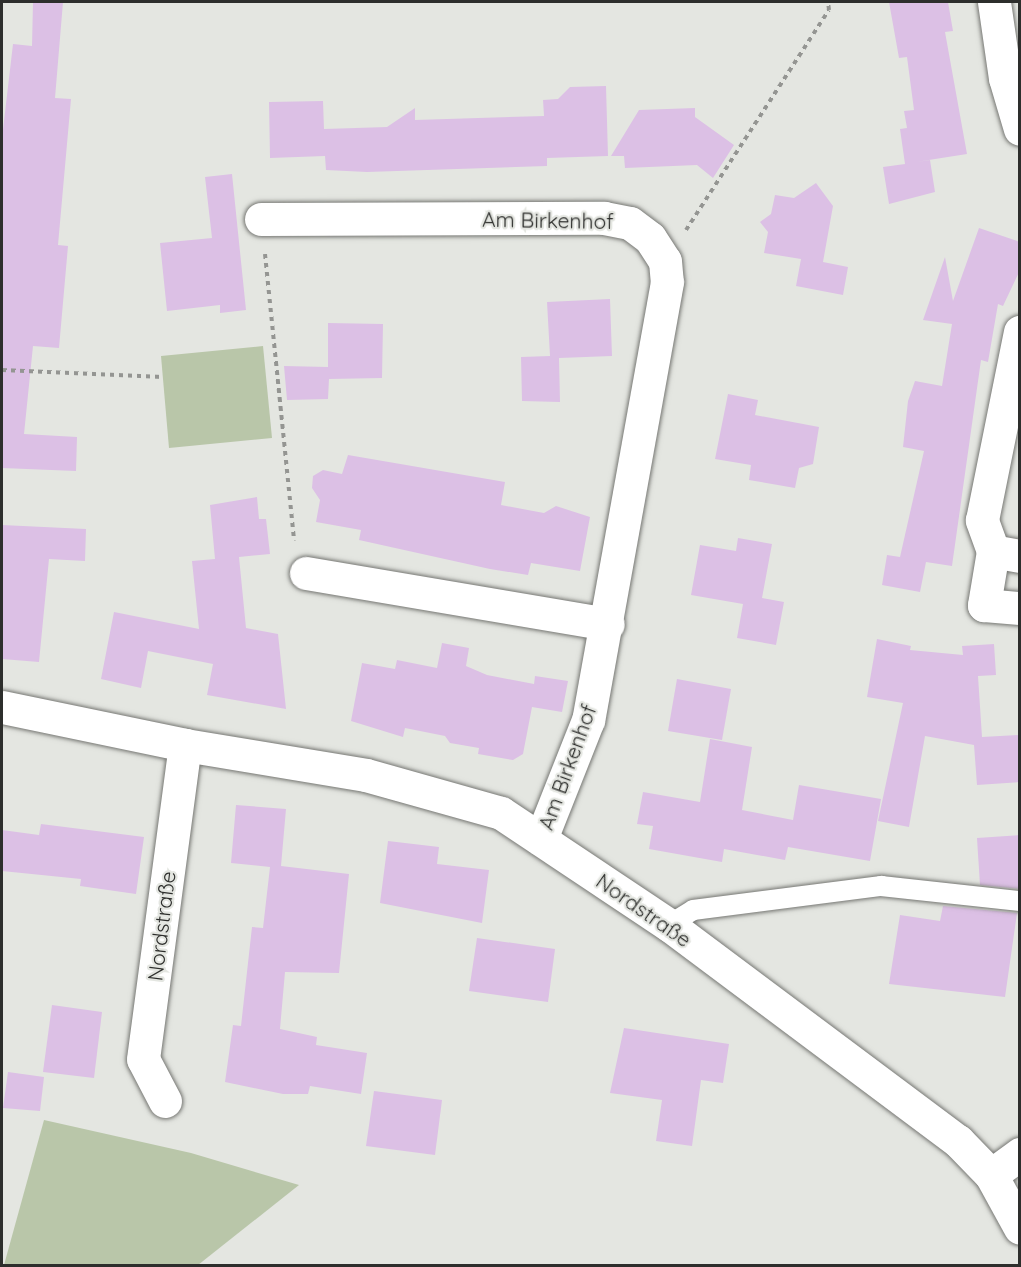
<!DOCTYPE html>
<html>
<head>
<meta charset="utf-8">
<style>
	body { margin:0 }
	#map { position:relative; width:1021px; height:1267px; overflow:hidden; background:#e4e6e1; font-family:Quicksand,sans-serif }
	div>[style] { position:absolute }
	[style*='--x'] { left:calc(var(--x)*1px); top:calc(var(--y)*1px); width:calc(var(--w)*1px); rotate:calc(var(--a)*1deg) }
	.green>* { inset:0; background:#b9c6a9 }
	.building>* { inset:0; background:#dcc0e5 }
	.path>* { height:4px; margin-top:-2px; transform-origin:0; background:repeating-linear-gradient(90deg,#949592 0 4.5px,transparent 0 9px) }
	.roads { filter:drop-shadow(0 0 2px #767773) drop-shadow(0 0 2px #767773) }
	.lane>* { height:20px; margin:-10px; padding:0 10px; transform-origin:10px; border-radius:10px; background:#fff }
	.street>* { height:33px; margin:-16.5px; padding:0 16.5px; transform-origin:16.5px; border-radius:16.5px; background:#fff }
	span { translate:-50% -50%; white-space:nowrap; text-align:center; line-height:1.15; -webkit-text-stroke:4.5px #e4e6e1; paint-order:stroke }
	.street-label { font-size:21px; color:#2d2e2c }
	.frame { position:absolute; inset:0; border:3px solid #2d2e2c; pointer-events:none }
</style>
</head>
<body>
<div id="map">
	<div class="green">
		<div style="clip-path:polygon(263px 346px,272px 438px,169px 448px,161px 356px)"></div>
		<div style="clip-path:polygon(44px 1120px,191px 1153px,299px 1185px,198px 1265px,4px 1265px)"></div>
	</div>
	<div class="building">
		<div style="clip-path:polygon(33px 2px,63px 2px,55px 98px,71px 99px,58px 245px,68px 246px,59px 348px,33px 346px,24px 434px,77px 437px,76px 471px,2px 468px,2px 138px,13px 44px,32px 46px)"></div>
		<div style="clip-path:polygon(889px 2px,948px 2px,953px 31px,945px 32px,967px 154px,916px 162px,930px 160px,935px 192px,889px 204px,883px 167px,905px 164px,900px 129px,907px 128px,904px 111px,914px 110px,907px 57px,899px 58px)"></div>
		<div style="clip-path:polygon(606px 86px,608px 156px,547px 158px,547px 166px,367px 172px,326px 170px,325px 156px,270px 158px,269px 102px,323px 101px,324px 129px,387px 127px,415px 108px,415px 120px,544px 116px,543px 100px,558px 99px,570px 87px)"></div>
		<div style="clip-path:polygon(695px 108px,695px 117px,734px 145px,713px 178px,697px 165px,625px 168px,624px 156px,611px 156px,639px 110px)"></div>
		<div style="clip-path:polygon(232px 174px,246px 310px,220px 313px,220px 305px,167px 311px,160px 243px,212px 238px,205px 177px)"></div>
		<div style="clip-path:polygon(816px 183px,833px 206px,823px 262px,848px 267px,843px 295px,796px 286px,801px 259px,764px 253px,768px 232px,760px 222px,771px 214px,775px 195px,794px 198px)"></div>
		<div style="clip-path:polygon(979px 228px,1020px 242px,1020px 270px,1003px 306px,998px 304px,988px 362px,981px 360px,952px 566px,926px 562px,920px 592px,882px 585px,887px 555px,900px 557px,924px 451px,903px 447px,908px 401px,915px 381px,942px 386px,952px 324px,923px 320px,945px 257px,953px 301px)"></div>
		<div style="clip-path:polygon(610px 299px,612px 356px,559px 358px,560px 402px,522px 401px,521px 357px,550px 356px,547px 302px)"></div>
		<div style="clip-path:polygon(328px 323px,383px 324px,382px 378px,329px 379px,328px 399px,287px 400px,284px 366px,328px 367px)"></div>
		<div style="clip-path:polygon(728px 394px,758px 400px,755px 415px,819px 427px,813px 464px,799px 468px,795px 488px,749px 480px,751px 465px,715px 459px)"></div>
		<div style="clip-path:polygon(348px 455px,505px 482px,501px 505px,544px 513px,556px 506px,590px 517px,580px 571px,531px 563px,528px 575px,490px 569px,359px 540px,361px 530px,316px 522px,320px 500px,312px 488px,313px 476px,323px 470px,342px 474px)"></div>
		<div style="clip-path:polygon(257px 497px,259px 519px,266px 519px,270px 554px,239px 557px,246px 628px,278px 634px,286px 709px,207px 695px,213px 664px,148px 651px,141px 688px,101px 679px,114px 612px,199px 629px,192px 561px,215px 559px,210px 505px)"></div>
		<div style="clip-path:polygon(2px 525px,86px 529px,85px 561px,49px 559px,39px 662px,2px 659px)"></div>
		<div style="clip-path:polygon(738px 538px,772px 544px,762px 598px,784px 602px,776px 645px,737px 638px,743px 604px,691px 595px,700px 545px,736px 551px)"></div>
		<div style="clip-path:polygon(877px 639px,911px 646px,910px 650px,963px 655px,962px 646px,994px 644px,996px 675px,978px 676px,982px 737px,1020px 735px,1020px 782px,977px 785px,974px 745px,925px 736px,909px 827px,878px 821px,903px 703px,867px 697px)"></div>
		<div style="clip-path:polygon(442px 643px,469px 648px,466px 666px,487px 675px,534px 684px,535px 676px,568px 681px,562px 712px,532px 707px,523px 754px,513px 760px,478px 754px,479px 748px,450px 743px,445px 736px,405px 728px,403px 737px,351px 721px,362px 663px,395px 669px,397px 660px,437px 668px)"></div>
		<div style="clip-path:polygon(677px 679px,731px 689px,722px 740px,668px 731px)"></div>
		<div style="clip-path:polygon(710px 739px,752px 747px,742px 810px,793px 820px,799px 785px,881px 799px,870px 861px,788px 847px,785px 860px,724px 849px,722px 862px,649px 849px,653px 826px,637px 824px,643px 792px,700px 802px)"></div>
		<div style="clip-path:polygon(236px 805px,286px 809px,281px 866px,349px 874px,339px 973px,285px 972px,280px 1029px,317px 1037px,316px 1045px,367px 1053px,361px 1094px,310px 1086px,308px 1094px,283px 1094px,225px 1082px,233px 1025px,241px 1026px,252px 927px,263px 928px,270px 867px,231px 863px)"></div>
		<div style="clip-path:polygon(41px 824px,144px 837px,136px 894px,80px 886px,81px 879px,2px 871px,2px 830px,39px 835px)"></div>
		<div style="clip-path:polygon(1020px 835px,1020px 889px,980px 885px,977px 838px)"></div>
		<div style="clip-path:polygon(388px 841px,439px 847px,437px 864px,489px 870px,482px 923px,380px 903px)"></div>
		<div style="clip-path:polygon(943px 906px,1017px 913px,1005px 997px,889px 984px,900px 915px,940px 921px)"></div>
		<div style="clip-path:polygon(477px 938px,555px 949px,548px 1002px,469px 991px)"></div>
		<div style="clip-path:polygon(52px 1005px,102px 1012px,94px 1078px,43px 1072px)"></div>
		<div style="clip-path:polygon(624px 1028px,729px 1044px,723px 1083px,701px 1080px,692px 1146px,656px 1141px,662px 1100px,610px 1093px)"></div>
		<div style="clip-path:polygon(8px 1072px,44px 1077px,40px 1111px,3px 1108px)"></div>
		<div style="clip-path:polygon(374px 1091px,442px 1100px,435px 1155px,366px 1146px)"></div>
	</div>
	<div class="path">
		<div style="--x:686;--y:230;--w:262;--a:-57"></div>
		<div style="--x:829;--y:10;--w:8;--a:-97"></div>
		<div style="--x:265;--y:254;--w:288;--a:84.2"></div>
		<div style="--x:2;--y:370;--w:161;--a:2.5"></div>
	</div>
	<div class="roads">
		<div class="lane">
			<div style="--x:669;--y:925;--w:28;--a:-32"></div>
			<div style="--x:693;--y:910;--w:190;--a:-7.3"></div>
			<div style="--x:881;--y:886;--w:140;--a:6.2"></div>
		</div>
		<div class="street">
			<div style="--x:994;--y:2;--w:77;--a:81.8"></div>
			<div style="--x:1005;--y:78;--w:53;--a:73.6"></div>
			<div style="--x:261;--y:219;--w:343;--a:-0.2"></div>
			<div style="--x:604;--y:218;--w:26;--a:11"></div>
			<div style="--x:630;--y:223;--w:25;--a:37"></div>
			<div style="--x:650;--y:238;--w:27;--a:57"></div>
			<div style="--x:665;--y:261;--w:21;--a:85"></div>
			<div style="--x:667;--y:282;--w:445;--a:100.2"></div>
			<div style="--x:588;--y:720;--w:128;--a:111.6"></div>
			<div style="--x:993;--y:551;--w:33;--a:-110"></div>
			<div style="--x:982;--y:520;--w:192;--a:-78.6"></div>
			<div style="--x:1020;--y:556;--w:27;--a:-170"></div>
			<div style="--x:993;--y:551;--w:55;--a:99.5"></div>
			<div style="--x:984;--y:605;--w:36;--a:5"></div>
			<div style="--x:306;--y:573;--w:306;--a:9.6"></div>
			<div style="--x:2;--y:707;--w:187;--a:11.7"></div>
			<div style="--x:185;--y:745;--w:183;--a:9.4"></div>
			<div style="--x:366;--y:775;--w:140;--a:15.7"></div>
			<div style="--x:501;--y:813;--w:202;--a:33.7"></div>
			<div style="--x:669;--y:925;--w:361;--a:36.8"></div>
			<div style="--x:958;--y:1141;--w:47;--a:45.9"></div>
			<div style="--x:991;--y:1175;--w:60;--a:61.3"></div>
			<div style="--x:165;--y:1101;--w:47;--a:-117.6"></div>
			<div style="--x:143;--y:1059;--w:317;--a:-82.4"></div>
			<div style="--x:991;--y:1175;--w:36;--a:-36"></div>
		</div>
	</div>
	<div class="street-label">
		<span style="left:548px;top:220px;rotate:1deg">Am Birkenhof</span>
		<span style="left:567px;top:767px;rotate:-70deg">Am Birkenhof</span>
		<span style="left:644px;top:910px;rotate:35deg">Nordstraße</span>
		<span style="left:161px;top:926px;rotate:-83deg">Nordstraße</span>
	</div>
	<div class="frame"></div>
</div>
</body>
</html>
